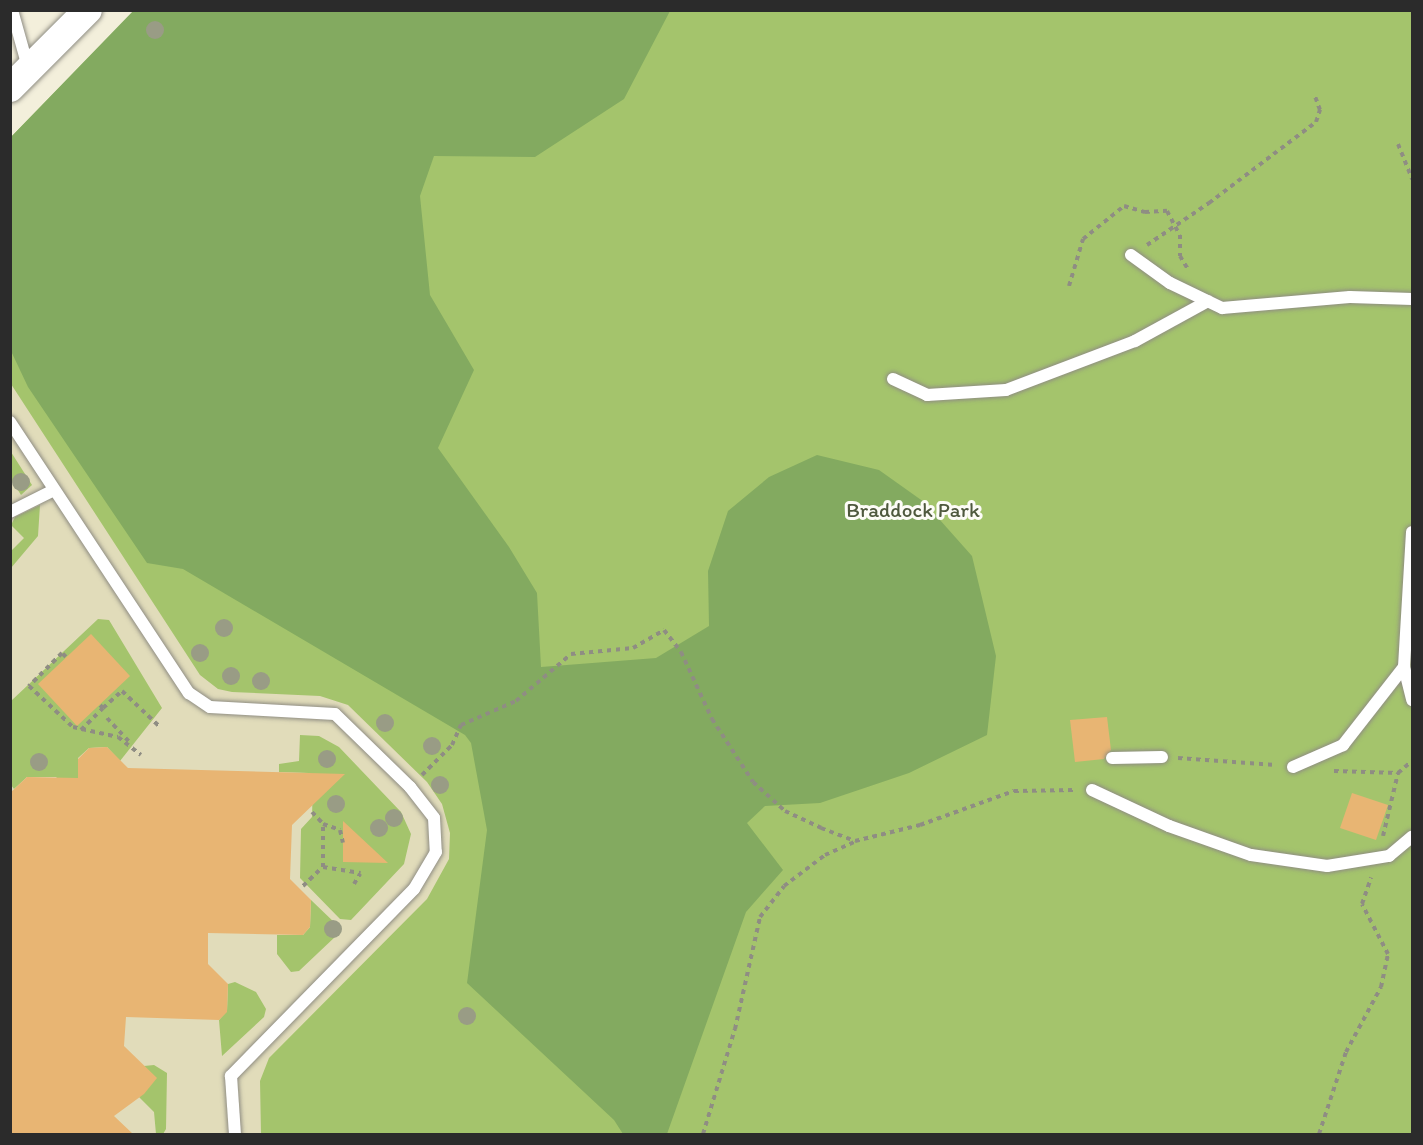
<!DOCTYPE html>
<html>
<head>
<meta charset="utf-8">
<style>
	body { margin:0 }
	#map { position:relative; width:1423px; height:1145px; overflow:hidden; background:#f3efdb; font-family:Itim,sans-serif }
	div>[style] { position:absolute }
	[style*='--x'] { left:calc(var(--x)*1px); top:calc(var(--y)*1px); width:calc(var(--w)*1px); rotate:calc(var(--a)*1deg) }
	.built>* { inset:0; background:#e1dcba }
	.green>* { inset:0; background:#a4c46c }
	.forest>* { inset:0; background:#83aa60 }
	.building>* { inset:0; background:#e8b573 }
	.path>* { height:4px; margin-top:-2px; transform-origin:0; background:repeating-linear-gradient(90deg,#8f8d83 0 4.5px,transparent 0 9px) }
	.roads { filter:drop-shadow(0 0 2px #8f8d83) drop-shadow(0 0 2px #8f8d83) }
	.service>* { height:12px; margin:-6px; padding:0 6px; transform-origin:6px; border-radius:6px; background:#fff }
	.tertiary>* { height:28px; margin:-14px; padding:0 14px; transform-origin:14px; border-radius:14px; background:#fff }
	.trees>* { width:18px; height:18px; margin:-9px; border-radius:50%; background:#999c85 }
	span { translate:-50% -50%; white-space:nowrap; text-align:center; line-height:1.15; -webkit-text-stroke:6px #fdfcf7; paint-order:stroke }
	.park-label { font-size:21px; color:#4f593e }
	.frame { position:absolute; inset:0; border:12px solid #2b2b2b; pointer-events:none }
</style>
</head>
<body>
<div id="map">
	<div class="built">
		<div style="clip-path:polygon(10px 303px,699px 1012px,670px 1134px,11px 1134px)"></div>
	</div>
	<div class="green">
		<div style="clip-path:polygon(134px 11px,1412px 11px,1412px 1134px,261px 1134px,260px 1081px,269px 1058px,427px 899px,449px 859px,450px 833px,442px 804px,427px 782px,348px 705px,320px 696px,232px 692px,218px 689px,200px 675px,11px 384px,11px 137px)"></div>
		<div style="clip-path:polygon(11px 452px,32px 485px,21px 495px,11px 479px)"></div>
		<div style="clip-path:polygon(40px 505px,38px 536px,11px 568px,11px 551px,24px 538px,11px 525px,15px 517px)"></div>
		<div style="clip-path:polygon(98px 619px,109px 620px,162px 708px,120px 761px,107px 747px,89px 748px,78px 758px,78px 774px,87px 783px,74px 796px,56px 777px,27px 777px,14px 789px,11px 785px,11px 701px)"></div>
		<div style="clip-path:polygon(300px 735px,319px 736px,339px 747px,401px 812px,411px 834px,404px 864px,351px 920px,340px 919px,300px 878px,301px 829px,312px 817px,313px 776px,309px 773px,279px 772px,279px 764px,299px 761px)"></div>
		<div style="clip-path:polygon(311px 900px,336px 924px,336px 936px,299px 971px,291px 972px,277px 954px,277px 935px,303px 935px,310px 927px)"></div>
		<div style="clip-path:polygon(235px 982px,256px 992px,266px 1009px,264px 1017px,222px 1056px,219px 1020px,227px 1011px,228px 984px)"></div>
		<div style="clip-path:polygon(154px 1065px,167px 1073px,166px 1129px,163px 1134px,156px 1134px,154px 1112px,139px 1097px,144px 1066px)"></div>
	</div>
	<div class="forest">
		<div style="clip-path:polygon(134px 10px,670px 11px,624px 99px,535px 157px,434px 156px,420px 196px,430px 295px,474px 370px,438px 448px,509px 547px,537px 593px,541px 667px,656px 658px,709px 626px,708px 571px,728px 511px,769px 477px,817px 455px,879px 470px,924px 502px,972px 556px,996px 656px,987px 735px,909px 773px,820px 803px,765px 806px,747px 823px,783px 870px,746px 912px,667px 1134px,623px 1134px,614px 1120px,467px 983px,487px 830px,471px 743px,465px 735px,183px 569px,147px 563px,28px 387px,11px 351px,11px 137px)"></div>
	</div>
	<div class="building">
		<div style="clip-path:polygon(91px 634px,130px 676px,77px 726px,38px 684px)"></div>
		<div style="clip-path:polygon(1107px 717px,1111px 750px,1104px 759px,1075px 762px,1070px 720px)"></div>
		<div style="clip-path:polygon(107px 747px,128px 768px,345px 774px,292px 825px,290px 879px,311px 900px,310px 927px,303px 935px,208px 933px,208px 964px,228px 984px,227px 1012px,219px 1020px,126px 1017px,124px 1046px,157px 1078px,144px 1094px,114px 1116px,133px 1134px,10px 1134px,10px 793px,27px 777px,78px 778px,78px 759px,89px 748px)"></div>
		<div style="clip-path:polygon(1352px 793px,1388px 805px,1376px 840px,1340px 828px)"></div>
		<div style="clip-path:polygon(343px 821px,388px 863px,343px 862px)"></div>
	</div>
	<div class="path">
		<div style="--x:1398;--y:144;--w:38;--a:68"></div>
		<div style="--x:1147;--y:245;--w:75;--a:-34.1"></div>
		<div style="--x:1209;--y:203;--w:134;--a:-37.1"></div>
		<div style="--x:1316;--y:122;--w:13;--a:-72"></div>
		<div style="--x:1320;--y:110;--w:15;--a:-110"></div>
		<div style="--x:1069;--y:286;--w:49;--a:-73.4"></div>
		<div style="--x:1083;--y:239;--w:53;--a:-38.8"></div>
		<div style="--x:1124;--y:206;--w:22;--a:16"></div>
		<div style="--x:1145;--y:212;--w:22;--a:-3"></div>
		<div style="--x:1167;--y:211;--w:27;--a:62"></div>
		<div style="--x:1180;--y:235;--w:21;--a:90"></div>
		<div style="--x:1180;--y:256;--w:17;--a:59"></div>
		<div style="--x:66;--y:657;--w:6;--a:-135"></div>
		<div style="--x:62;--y:653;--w:47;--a:135"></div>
		<div style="--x:29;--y:686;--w:60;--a:43"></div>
		<div style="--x:73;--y:727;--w:46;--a:12.5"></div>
		<div style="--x:118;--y:737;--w:29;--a:38"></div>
		<div style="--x:100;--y:705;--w:4;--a:45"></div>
		<div style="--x:103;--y:708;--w:25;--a:-42"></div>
		<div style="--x:122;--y:691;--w:52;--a:43.5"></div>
		<div style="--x:107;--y:718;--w:34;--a:47"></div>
		<div style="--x:81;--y:730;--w:31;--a:-45"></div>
		<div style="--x:1178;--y:758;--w:97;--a:4.1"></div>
		<div style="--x:1334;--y:771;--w:64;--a:1.8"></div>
		<div style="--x:1398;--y:773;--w:18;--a:-41"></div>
		<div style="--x:422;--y:775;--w:42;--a:-45"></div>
		<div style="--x:452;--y:745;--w:22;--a:-66"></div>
		<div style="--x:461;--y:725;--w:60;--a:-23.6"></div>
		<div style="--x:516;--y:701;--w:72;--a:-40.5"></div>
		<div style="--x:571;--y:654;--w:62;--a:-5.5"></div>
		<div style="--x:633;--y:648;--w:36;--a:-30"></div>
		<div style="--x:664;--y:630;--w:28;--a:52"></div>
		<div style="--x:681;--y:652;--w:74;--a:65.2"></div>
		<div style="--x:712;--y:719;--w:75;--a:56.9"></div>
		<div style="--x:753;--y:782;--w:43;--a:42.2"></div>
		<div style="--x:785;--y:811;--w:40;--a:25"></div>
		<div style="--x:821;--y:828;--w:36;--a:21"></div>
		<div style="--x:855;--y:841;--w:67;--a:-13.8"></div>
		<div style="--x:920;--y:825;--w:100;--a:-19.9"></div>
		<div style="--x:1014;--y:791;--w:59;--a:-1"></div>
		<div style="--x:312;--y:812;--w:16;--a:47"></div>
		<div style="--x:1383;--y:836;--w:65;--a:-76.6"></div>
		<div style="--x:323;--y:867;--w:43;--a:-90"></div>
		<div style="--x:323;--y:824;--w:18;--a:19"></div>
		<div style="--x:340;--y:830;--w:13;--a:77"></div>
		<div style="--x:354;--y:884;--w:12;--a:-59"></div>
		<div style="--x:303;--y:886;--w:28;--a:-44"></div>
		<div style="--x:323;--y:867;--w:38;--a:9"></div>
		<div style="--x:703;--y:1134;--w:110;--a:-73.1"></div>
		<div style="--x:735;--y:1029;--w:115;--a:-77.4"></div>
		<div style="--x:760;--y:917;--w:39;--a:-52"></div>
		<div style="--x:784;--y:886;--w:51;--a:-37.1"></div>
		<div style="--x:825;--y:855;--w:32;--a:-24"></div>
		<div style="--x:1319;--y:1134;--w:86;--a:-71.8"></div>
		<div style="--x:1346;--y:1052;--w:74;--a:-61.7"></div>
		<div style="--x:1381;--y:987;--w:34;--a:-78"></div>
		<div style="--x:1388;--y:954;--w:56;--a:-117.5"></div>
		<div style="--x:1362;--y:904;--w:28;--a:-71"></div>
	</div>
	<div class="roads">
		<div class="service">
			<div style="--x:12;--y:10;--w:59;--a:74.3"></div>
			<div style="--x:1131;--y:255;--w:48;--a:35.7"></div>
			<div style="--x:1170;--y:283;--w:58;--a:25.7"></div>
			<div style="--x:1222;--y:308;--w:128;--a:-4.9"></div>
			<div style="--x:1350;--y:297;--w:62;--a:1.8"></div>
			<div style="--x:893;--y:379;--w:38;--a:25"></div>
			<div style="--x:927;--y:395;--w:79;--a:-3.6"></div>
			<div style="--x:1006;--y:390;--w:138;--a:-20.8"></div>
			<div style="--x:1135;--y:341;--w:83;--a:-28.7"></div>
			<div style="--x:10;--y:422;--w:325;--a:56.6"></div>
			<div style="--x:189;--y:693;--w:25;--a:34"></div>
			<div style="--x:210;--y:707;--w:125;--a:3.2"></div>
			<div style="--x:335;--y:714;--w:105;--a:44.2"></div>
			<div style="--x:410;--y:787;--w:39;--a:52"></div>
			<div style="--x:434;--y:818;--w:34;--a:87"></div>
			<div style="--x:436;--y:852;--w:43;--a:120.7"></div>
			<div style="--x:414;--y:889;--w:262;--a:134.4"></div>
			<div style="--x:231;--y:1076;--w:58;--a:86.1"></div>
			<div style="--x:10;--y:512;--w:49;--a:-26.6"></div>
			<div style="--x:1412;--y:532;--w:135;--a:93.4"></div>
			<div style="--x:1404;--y:667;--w:34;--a:76"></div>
			<div style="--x:1112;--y:758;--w:50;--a:-1.1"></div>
			<div style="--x:1293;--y:767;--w:55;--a:-23.7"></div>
			<div style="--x:1343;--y:745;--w:99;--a:-52"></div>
			<div style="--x:1092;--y:790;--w:85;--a:25.1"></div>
			<div style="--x:1169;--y:826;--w:87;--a:19.5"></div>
			<div style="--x:1251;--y:855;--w:77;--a:8.2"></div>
			<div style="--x:1327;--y:866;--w:63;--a:-9.2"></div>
			<div style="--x:1389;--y:856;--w:30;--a:-40"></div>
		</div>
		<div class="tertiary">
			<div style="--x:10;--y:88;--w:110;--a:-45"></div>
		</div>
	</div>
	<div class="trees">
		<div style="left:155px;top:30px"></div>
		<div style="left:21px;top:482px"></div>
		<div style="left:224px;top:628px"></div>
		<div style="left:200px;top:653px"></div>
		<div style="left:231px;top:676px"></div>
		<div style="left:261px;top:681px"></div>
		<div style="left:385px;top:723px"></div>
		<div style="left:432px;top:746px"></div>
		<div style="left:327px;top:759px"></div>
		<div style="left:39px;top:762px"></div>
		<div style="left:440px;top:785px"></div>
		<div style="left:336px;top:804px"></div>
		<div style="left:394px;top:818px"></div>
		<div style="left:379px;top:828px"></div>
		<div style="left:333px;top:929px"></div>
		<div style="left:467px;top:1016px"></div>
	</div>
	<div class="park-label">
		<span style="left:913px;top:510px">Braddock Park</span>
	</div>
	<div class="frame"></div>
</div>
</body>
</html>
